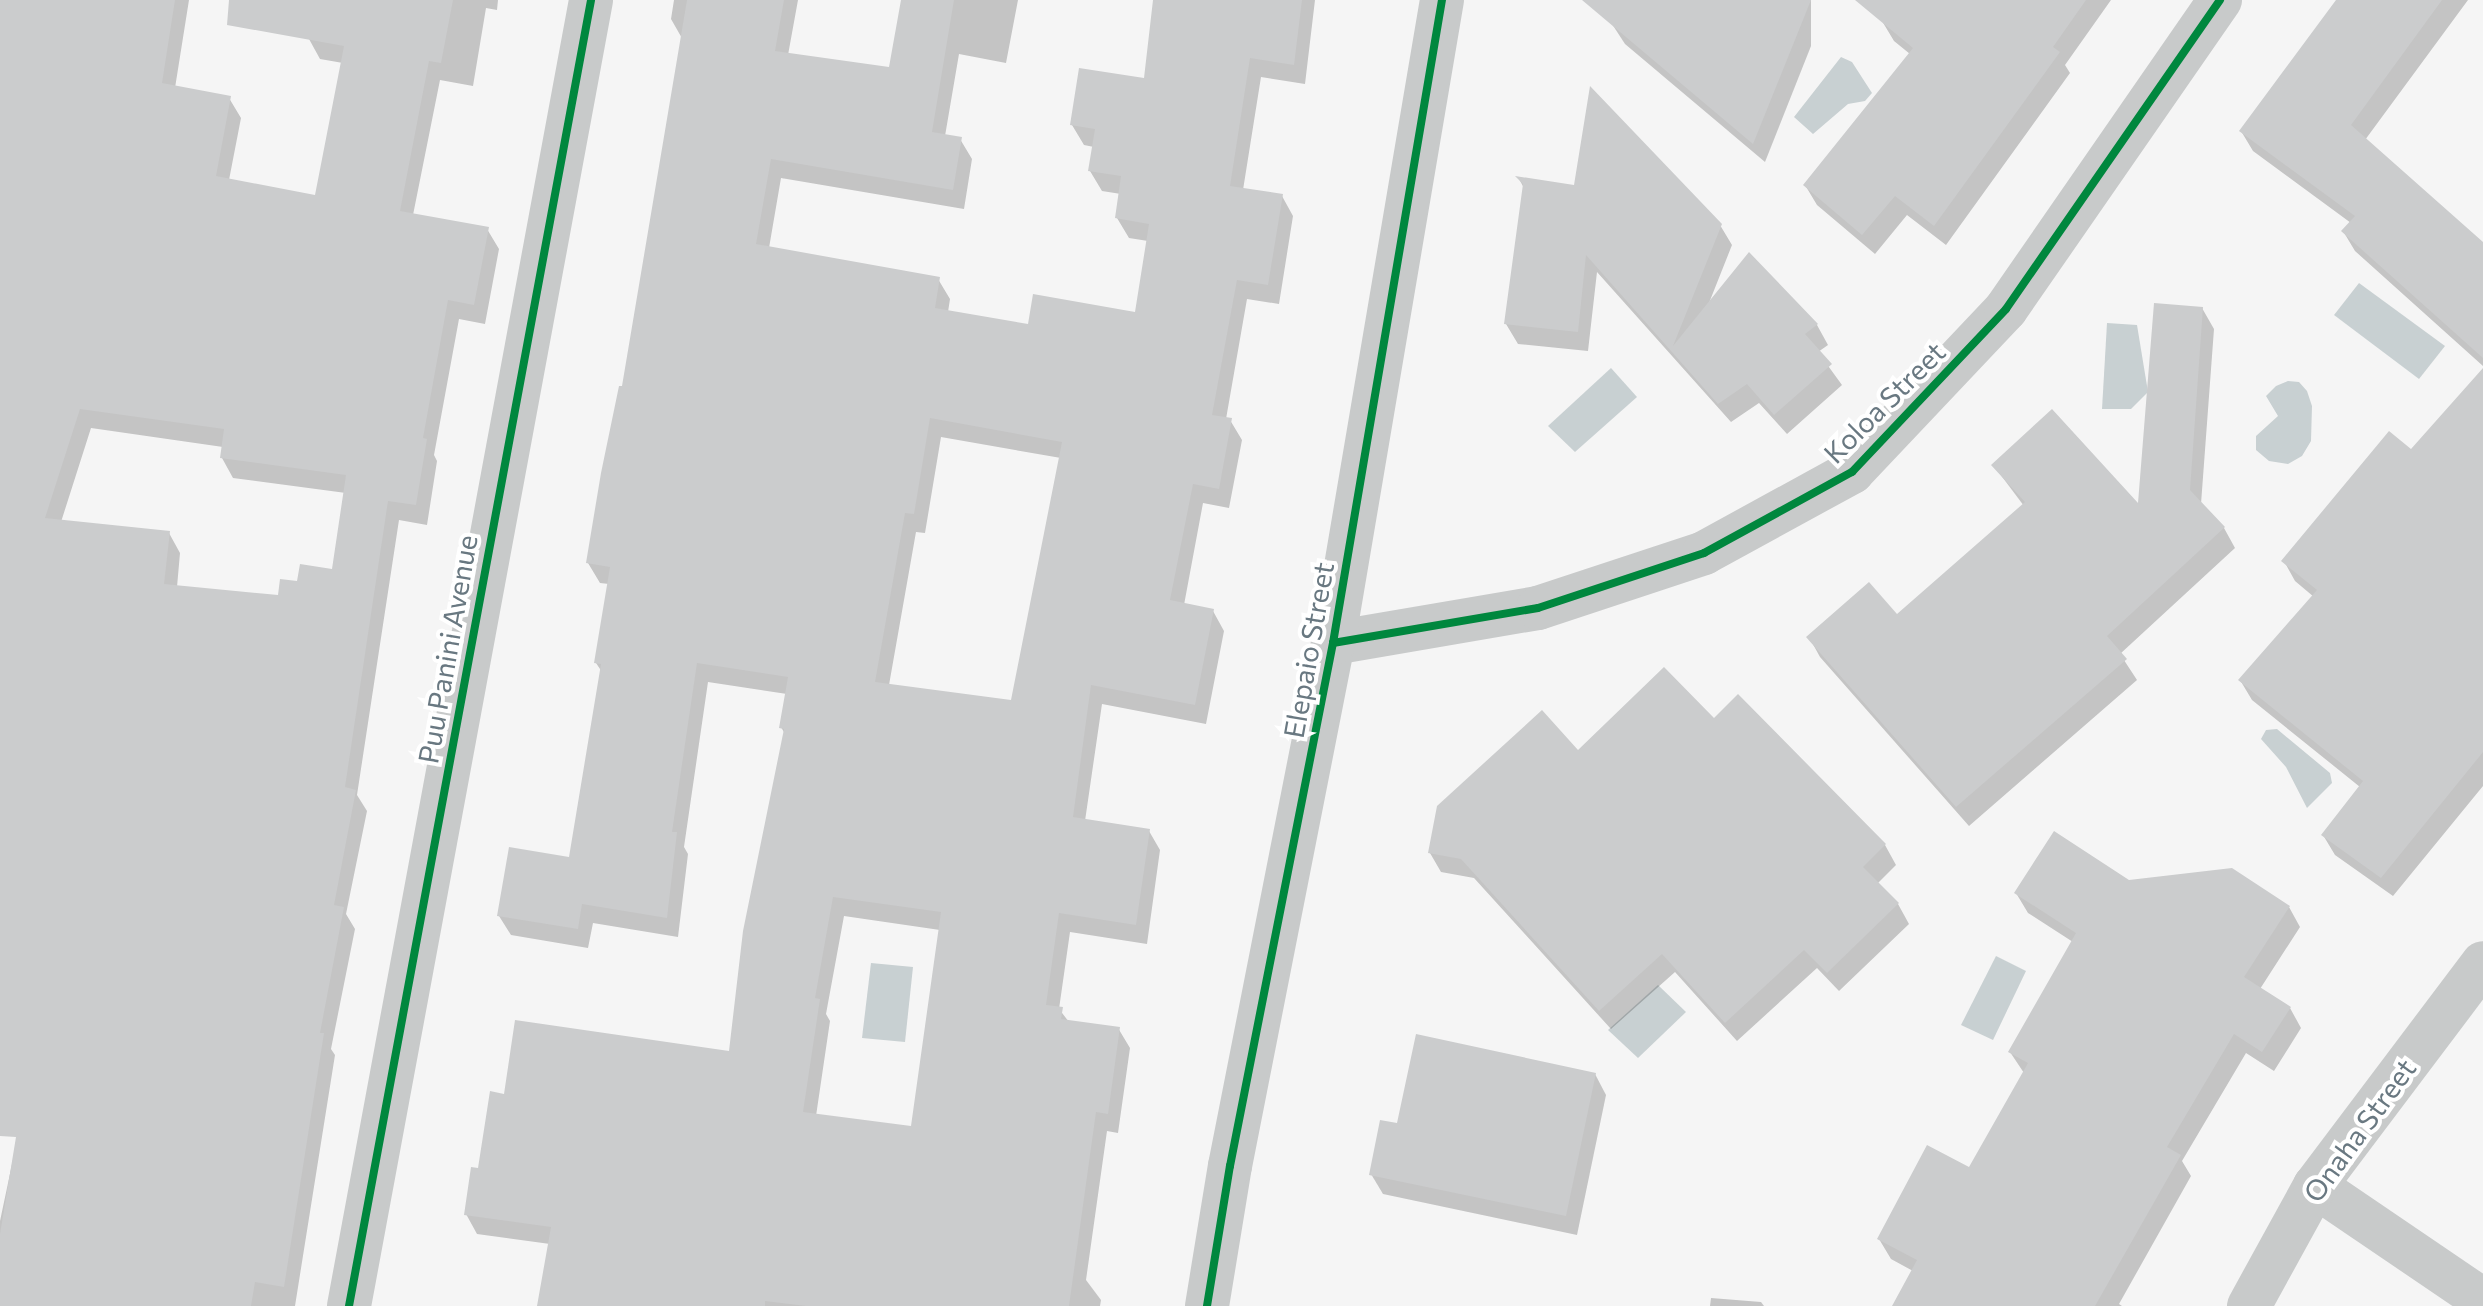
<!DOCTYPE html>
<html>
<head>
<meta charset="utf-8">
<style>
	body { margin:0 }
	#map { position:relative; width:2483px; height:1306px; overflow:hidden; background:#f5f5f5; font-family:Commissioner,sans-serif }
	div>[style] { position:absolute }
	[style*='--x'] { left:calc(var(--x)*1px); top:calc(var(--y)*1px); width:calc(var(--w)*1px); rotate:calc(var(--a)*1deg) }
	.water>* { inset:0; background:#c8d0d2 }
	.shadow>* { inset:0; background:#0003 }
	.building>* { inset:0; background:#cbcccd }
	.minor>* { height:44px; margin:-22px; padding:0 22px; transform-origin:22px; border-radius:22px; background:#c8caca }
	.tertiary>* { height:44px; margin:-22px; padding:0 22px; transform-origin:22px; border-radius:22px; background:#c8caca }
	.cycleway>* { height:8px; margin:-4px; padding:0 4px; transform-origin:4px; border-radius:4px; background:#00873e }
	span { translate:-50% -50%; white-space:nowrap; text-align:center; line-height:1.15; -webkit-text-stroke:8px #fff; paint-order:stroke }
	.street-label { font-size:28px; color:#697881 }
</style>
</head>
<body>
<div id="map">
	<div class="water">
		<div style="clip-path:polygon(1841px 57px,1852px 62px,1872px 93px,1865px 101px,1848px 104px,1813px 134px,1794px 117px)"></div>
		<div style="clip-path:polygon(2359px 283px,2445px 346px,2419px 379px,2334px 315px)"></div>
		<div style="clip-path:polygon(2107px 323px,2137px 325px,2148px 392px,2131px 409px,2102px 409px)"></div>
		<div style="clip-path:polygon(1611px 368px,1637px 397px,1575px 452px,1548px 426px)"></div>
		<div style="clip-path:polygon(2288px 381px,2299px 382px,2307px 391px,2312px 406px,2311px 441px,2302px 456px,2288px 464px,2269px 461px,2256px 450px,2256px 436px,2278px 416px,2266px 396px,2276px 386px)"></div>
		<div style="clip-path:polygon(2277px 729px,2330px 773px,2332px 783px,2307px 808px,2286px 767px,2261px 739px,2266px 730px)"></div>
		<div style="clip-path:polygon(1996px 956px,2026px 971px,1993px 1040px,1961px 1025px)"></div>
		<div style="clip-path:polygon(871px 963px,913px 967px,905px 1042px,862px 1038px)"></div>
		<div style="clip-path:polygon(1658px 985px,1686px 1012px,1638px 1058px,1608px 1030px)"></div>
	</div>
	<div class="shadow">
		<div style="clip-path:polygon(evenodd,0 0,189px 0,175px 88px,229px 98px,241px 118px,229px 180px,317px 197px,343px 63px,320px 59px,309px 39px,315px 0,498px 0,497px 10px,486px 8px,473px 86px,440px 80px,413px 215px,487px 229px,499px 249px,485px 324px,459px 319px,434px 455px,437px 461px,427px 525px,399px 520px,357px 795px,367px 811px,346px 914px,355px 929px,331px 1049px,335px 1055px,295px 1306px,0 1306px,0 1221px,23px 1112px,0 1108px,0 0,91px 428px,223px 447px,222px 458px,233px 478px,346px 493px,333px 571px,298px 583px,280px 597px,177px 587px,180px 553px,169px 533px,61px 522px,91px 428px)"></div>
		<div style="clip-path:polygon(evenodd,674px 0,798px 0,788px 55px,890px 69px,903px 0,1018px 0,1006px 63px,959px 54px,945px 136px,960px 139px,972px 159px,964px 209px,781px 178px,769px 248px,938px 279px,950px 299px,948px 312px,1029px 326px,1137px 315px,1148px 241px,1129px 238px,1117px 218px,1121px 194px,1102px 191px,1090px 171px,1094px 147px,1084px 145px,1072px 125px,1146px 80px,1156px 0,1315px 0,1305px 84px,1261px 77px,1243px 190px,1282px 196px,1293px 216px,1279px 304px,1247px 299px,1226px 419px,1230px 420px,1242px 440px,1229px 508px,1203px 503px,1184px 605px,1213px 611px,1224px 631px,1206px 724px,1102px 704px,1085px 821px,1149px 831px,1160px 850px,1147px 944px,1070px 932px,1059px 1009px,1069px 1022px,1118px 1028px,1130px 1048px,1118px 1133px,1107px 1131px,1086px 1280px,1101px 1300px,1100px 1306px,539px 1306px,550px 1244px,477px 1234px,466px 1214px,505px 1096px,730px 1053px,785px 734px,781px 727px,787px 694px,708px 682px,684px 847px,688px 854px,678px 937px,593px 923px,588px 948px,511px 935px,499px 916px,571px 859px,602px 672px,596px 663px,609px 584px,600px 583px,588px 563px,624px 389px,683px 40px,671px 19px,674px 0,941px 437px,1061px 458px,1012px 703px,889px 685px,916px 532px,925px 533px,941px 437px,674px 0,844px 916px,940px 930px,913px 1129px,816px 1116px,830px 1021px,826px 1014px,844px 916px)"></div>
		<div style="clip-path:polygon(1611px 0,1811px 0,1811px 46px,1765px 162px,1625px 44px,1612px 24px)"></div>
		<div style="clip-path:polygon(1898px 0,2111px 0,2065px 65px,2070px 73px,1946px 245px,1907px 215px,1875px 254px,1817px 205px,1805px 185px,1910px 54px,1894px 41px,1882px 21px)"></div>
		<div style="clip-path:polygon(2338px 0,2468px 0,2365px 140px,2483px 245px,2483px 366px,2355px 251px,2343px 231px,2351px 223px,2253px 151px,2241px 131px)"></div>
		<div style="clip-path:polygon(1519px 179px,1720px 225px,1732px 245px,1709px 303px,1749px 255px,1817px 325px,1828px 345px,1818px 352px,1842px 385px,1787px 434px,1759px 403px,1731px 422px,1597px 272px,1588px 351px,1518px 344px,1506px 324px,1524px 188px)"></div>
		<div style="clip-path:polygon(2202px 308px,2214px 329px,2201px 504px,2224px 528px,2235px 548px,2120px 654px,2137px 680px,1969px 826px,1820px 657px,1809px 637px,1897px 617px,2024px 506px,1994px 466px,2140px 508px)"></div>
		<div style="clip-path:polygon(2483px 371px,2483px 786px,2393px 896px,2335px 855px,2323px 835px,2360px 787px,2252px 700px,2240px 680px,2314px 597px,2295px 581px,2284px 561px,2411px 452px)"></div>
		<div style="clip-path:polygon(1738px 697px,1885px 845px,1896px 865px,1877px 884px,1898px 904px,1909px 924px,1839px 991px,1817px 968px,1737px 1041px,1675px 972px,1611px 1029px,1474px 878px,1441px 872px,1430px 853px,1578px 753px,1714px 721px)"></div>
		<div style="clip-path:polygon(2128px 882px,2289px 907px,2300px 927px,2260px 989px,2290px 1008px,2301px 1028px,2274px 1071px,2246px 1053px,2182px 1161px,2191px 1176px,2119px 1304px,2122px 1306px,1907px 1306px,1913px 1271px,1891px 1259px,1879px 1239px,1969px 1169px,2024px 1073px,2010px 1052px,2073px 942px,2028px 913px,2016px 893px)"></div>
		<div style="clip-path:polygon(1595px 1074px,1606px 1095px,1577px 1235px,1383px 1194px,1371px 1174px,1398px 1125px)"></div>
		<div style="clip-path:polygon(1711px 1298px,1761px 1302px,1764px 1306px,1710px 1306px)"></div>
	</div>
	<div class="building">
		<div style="clip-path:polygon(evenodd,0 0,175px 0,162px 83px,231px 96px,216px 176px,315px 195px,344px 46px,227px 25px,229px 0,453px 0,441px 63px,429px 61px,400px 211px,489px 227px,474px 305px,448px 300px,423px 438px,427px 439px,416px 505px,388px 501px,345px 787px,356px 790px,334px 905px,344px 907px,320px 1033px,324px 1033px,284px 1287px,255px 1282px,251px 1306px,0 1306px,0 1234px,16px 1137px,0 1136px,0 0,80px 409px,224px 429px,220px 458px,346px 475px,332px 569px,300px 564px,297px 581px,280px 579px,278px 595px,164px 584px,170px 531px,45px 518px,80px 409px)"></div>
		<div style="clip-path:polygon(evenodd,687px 0,784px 0,775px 51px,889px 67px,901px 0,954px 0,932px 132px,962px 137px,953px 190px,771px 159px,756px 244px,940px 277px,935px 308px,1028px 324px,1033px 294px,1135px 312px,1149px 224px,1115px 218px,1121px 176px,1088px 171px,1095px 129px,1070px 125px,1079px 68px,1144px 78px,1153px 0,1302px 0,1294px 65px,1250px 58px,1230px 186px,1283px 194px,1268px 285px,1237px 280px,1212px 415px,1232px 418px,1219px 489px,1193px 484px,1170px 600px,1214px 609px,1195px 705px,1091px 685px,1073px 817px,1150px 829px,1136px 925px,1059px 913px,1046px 1005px,1063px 1007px,1061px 1019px,1120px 1027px,1108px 1114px,1096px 1112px,1069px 1306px,806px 1306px,765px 1301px,765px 1306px,537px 1306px,551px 1227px,464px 1215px,471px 1167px,478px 1168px,490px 1091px,504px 1094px,515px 1020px,729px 1051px,743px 931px,784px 729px,779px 728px,788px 677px,697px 663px,672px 832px,677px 832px,667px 918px,582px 904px,578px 929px,497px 916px,509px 847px,569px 857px,601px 664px,594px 663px,610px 567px,586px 563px,601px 473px,619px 386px,622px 386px,687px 0,930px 418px,1062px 442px,1011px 700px,875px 682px,905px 513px,914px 514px,930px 418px,687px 0,833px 897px,941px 912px,911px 1126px,803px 1112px,820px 999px,815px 998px,833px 897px)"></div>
		<div style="clip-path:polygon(1582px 0,1811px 0,1753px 144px)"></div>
		<div style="clip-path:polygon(1855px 0,2086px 0,2053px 47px,2060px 52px,1934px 226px,1895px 196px,1862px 235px,1803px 185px,1913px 48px)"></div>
		<div style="clip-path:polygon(2336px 0,2442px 0,2351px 125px,2483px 242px,2483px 358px,2341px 231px,2355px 216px,2239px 131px)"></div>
		<div style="clip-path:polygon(1590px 86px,1722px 224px,1673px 346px,1749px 252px,1818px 324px,1805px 334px,1832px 364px,1774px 415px,1747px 384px,1718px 404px,1586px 255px,1578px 332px,1504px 324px,1523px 184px,1515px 176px,1574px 185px)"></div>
		<div style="clip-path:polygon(2154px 303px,2203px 307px,2190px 490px,2225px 527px,2107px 636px,2127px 659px,1956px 807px,1806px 637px,1869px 582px,1897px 614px,2025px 502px,1991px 465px,2052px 409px,2138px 503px)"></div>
		<div style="clip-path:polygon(2483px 368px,2483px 752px,2381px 878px,2321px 835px,2363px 781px,2238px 680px,2317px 590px,2281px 561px,2389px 431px,2411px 449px)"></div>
		<div style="clip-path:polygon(1664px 667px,1714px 718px,1738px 694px,1886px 844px,1863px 867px,1899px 903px,1827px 973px,1804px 950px,1725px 1023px,1662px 954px,1599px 1011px,1461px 859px,1428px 853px,1437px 806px,1542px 710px,1578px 750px)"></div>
		<div style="clip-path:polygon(2054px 831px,2129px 880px,2232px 868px,2290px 906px,2244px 977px,2291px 1007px,2262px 1052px,2234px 1034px,2167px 1147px,2181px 1155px,2095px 1306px,1892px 1306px,1917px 1260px,1877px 1239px,1927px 1145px,1969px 1167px,2028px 1063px,2008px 1052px,2076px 933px,2014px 893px)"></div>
		<div style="clip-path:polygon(1416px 1034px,1596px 1073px,1566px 1216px,1369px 1175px,1380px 1120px,1397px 1123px)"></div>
	</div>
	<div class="minor">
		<div style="--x:1333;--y:643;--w:208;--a:-9.7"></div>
		<div style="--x:1538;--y:608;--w:175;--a:-18.3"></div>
		<div style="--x:1704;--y:553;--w:169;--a:-28.7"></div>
		<div style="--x:1852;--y:472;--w:224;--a:-46.6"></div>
		<div style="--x:2006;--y:309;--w:376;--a:-55.3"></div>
		<div style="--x:2315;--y:1186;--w:203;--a:34.2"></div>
		<div style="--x:2249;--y:1306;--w:137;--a:-61.2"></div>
		<div style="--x:2315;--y:1186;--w:279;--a:-53"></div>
	</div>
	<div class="tertiary">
		<div style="--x:349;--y:1306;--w:1328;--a:-79.5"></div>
		<div style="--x:1207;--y:1306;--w:142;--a:-80.7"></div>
		<div style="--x:1230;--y:1166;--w:533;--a:-78.86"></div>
		<div style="--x:1333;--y:643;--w:652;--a:-80.38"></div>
	</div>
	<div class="cycleway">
		<div style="--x:1333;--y:643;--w:208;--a:-9.7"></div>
		<div style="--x:1538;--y:608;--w:175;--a:-18.3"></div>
		<div style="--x:1704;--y:553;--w:169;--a:-28.7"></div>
		<div style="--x:1852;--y:472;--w:224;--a:-46.6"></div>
		<div style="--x:2006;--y:309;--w:376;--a:-55.3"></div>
		<div style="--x:349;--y:1306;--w:1328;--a:-79.5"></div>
		<div style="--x:1207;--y:1306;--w:142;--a:-80.7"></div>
		<div style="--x:1230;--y:1166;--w:533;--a:-78.86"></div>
		<div style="--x:1333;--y:643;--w:652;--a:-80.38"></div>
	</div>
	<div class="street-label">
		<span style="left:1884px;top:402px;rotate:-45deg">Koloa Street</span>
		<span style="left:447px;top:649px;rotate:-80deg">Puu Panini Avenue</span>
		<span style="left:1308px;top:650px;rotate:-80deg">Elepaio Street</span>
		<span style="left:2359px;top:1130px;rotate:-54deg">Onaha Street</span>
	</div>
</div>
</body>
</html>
